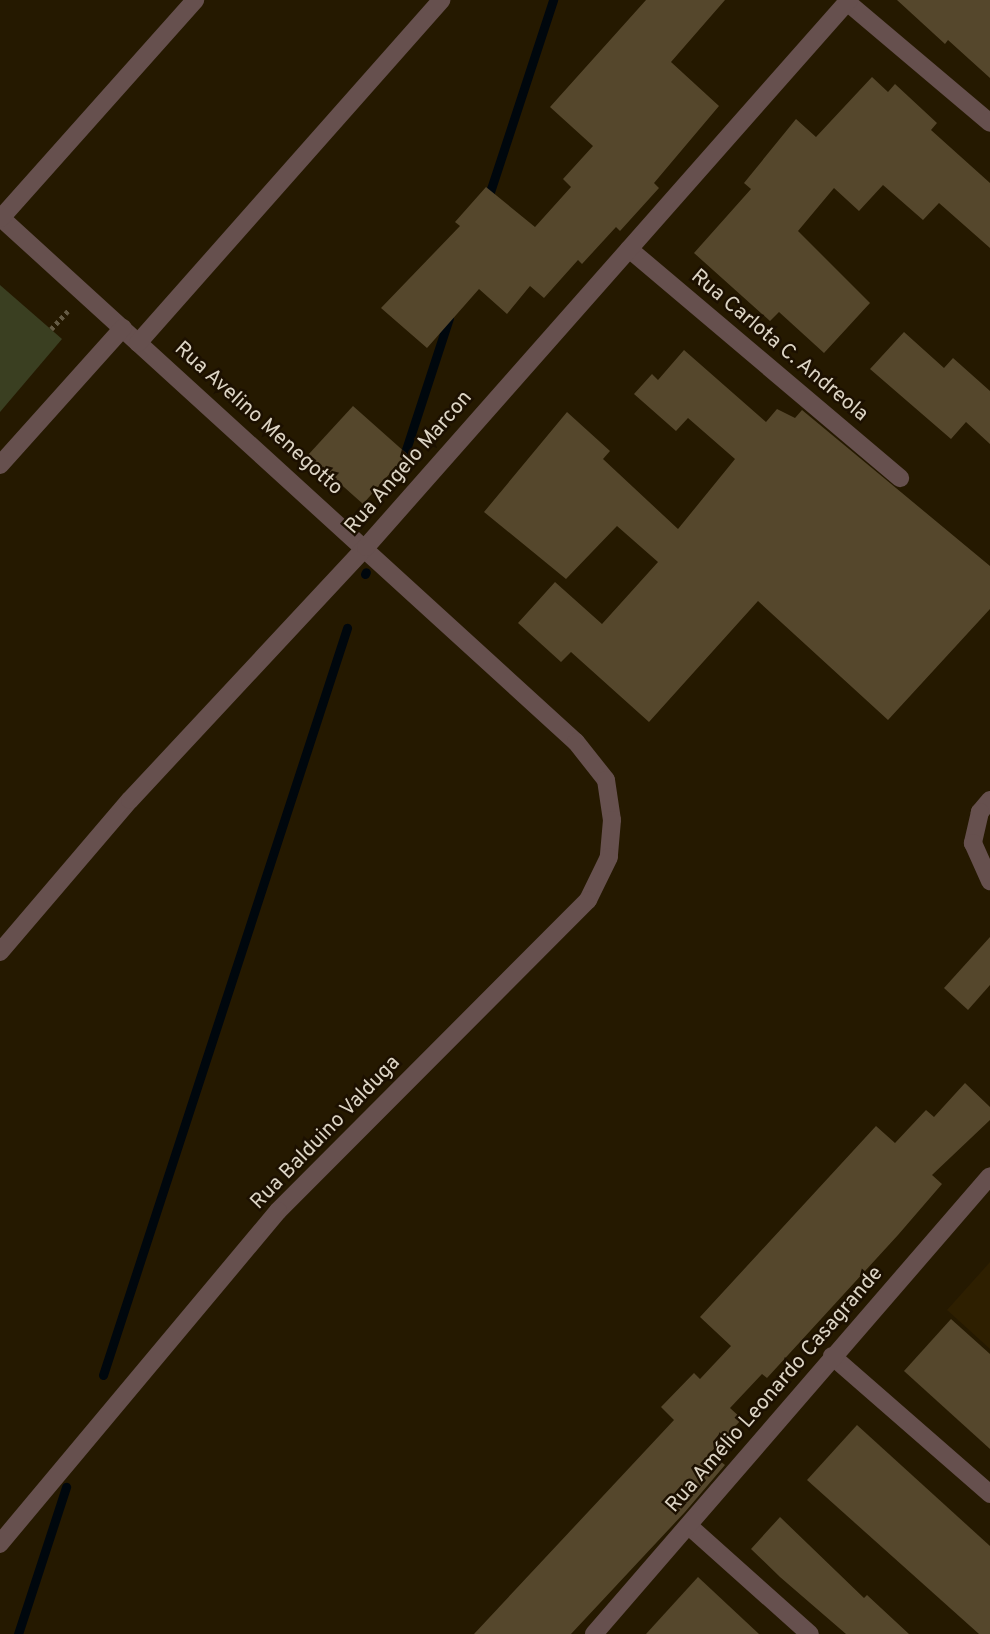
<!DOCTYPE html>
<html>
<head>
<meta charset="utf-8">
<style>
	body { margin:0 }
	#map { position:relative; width:990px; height:1634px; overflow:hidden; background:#251900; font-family:Overpass,sans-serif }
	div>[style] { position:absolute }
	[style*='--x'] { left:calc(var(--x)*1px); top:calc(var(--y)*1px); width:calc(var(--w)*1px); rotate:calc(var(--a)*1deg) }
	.built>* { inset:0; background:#2e1f00 }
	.green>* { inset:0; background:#3a3f21 }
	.stream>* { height:9px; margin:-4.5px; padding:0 4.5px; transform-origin:4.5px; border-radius:4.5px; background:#00070d }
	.building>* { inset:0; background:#55472c }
	.path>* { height:4.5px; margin-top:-2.25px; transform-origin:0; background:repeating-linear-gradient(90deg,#655b45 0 3.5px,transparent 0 7px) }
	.minor>* { height:18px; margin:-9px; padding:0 9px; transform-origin:9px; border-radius:9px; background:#66504e }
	span { translate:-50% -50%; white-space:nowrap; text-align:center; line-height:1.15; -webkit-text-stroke:5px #1c1000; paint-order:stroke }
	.street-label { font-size:21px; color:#dcd4c4 }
</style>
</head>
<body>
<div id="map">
	<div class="built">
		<div style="clip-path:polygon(990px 1262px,990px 1349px,947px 1310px)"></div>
	</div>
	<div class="green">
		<div style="clip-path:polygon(0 285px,62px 339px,0 412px)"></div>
	</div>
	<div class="stream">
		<div style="--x:487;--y:201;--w:212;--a:-71.8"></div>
		<div style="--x:398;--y:474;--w:164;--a:-71.9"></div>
		<div style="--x:365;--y:574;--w:2;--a:-63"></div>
		<div style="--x:103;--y:1375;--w:786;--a:-71.91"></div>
		<div style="--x:18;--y:1634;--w:155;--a:-71.9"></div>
	</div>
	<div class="building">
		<div style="clip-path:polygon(646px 0,725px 0,671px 62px,719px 106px,654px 183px,659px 188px,620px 231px,616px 227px,582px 264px,578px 260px,544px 298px,530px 286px,507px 314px,479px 289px,427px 348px,381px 308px,460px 226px,455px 222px,486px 187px,535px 227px,571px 187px,563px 179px,593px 146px,550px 107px)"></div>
		<div style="clip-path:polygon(897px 0,990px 0,990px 78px,948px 40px,945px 44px)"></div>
		<div style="clip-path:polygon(872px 77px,888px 92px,895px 84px,937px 123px,931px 130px,990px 183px,990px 248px,939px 203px,923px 220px,883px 185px,859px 211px,834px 188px,798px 231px,870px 303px,824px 353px,779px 312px,770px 321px,694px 253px,751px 189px,744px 183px,796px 119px,816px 137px)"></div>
		<div style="clip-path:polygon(904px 332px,944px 368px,953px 358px,990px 391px,990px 444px,966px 422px,951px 439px,870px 369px)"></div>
		<div style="clip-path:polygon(684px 350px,766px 422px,777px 409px,795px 418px,802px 410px,990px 566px,990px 609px,888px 720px,758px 601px,649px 722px,571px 652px,561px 662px,518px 623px,555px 582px,602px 624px,658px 562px,617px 526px,566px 579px,484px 512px,567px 412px,610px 451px,603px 459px,678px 529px,735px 459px,688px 418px,676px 431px,634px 394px,652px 374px,658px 380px)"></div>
		<div style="clip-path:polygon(353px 406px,407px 454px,363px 504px,308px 455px)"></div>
		<div style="clip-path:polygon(990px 937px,990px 985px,968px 1010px,944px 988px)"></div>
		<div style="clip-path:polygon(965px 1083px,990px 1107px,990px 1120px,932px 1175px,942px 1184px,898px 1235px,767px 1378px,762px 1374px,730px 1408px,742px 1419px,710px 1453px,725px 1465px,685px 1512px,571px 1634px,474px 1634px,674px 1420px,661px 1407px,694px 1373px,700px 1379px,731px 1346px,700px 1317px,876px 1126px,895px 1143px,926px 1110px,934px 1117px)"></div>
		<div style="clip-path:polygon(951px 1319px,990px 1354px,990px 1449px,904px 1371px)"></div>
		<div style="clip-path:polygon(857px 1425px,990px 1546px,990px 1634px,979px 1634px,807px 1480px)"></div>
		<div style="clip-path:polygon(780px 1517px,864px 1598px,867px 1595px,909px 1634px,846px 1634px,780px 1577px,751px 1549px)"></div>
		<div style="clip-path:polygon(698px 1577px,759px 1634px,646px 1634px)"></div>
	</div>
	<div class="path">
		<div style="--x:51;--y:329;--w:26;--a:-47"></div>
	</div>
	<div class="minor">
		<div style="--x:847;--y:2;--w:187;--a:40.2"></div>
		<div style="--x:0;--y:217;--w:779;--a:42.35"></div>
		<div style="--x:576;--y:742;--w:48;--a:51.7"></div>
		<div style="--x:606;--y:780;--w:40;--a:81.5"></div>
		<div style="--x:612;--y:820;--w:37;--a:95"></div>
		<div style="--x:609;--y:857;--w:48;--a:116"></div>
		<div style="--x:588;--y:900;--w:439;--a:134.9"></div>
		<div style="--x:278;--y:1211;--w:434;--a:129.9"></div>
		<div style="--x:1;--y:218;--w:292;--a:-48.3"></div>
		<div style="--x:629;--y:249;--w:355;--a:40.2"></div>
		<div style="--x:138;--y:343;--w:458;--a:-48.5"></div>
		<div style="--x:0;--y:465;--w:184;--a:-48.1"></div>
		<div style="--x:990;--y:800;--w:16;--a:130"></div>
		<div style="--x:980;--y:812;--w:32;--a:103"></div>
		<div style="--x:973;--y:843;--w:42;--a:65.9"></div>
		<div style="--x:0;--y:952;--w:200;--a:-49.5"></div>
		<div style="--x:130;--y:800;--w:346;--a:-47"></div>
		<div style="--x:366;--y:547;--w:730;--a:-48.56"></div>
		<div style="--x:832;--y:1356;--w:210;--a:41.1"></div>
		<div style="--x:689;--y:1526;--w:162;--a:41.8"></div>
		<div style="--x:594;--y:1634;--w:605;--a:-49.15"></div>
	</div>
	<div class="street-label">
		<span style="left:779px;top:346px;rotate:40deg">Rua Carlota C. Andreola</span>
		<span style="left:258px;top:419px;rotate:42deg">Rua Avelino Menegotto</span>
		<span style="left:409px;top:463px;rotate:-49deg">Rua Angelo Marcon</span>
		<span style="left:326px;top:1133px;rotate:-46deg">Rua Balduino Valduga</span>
		<span style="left:775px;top:1390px;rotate:-49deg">Rua Amélio Leonardo Casagrande</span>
	</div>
</div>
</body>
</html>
